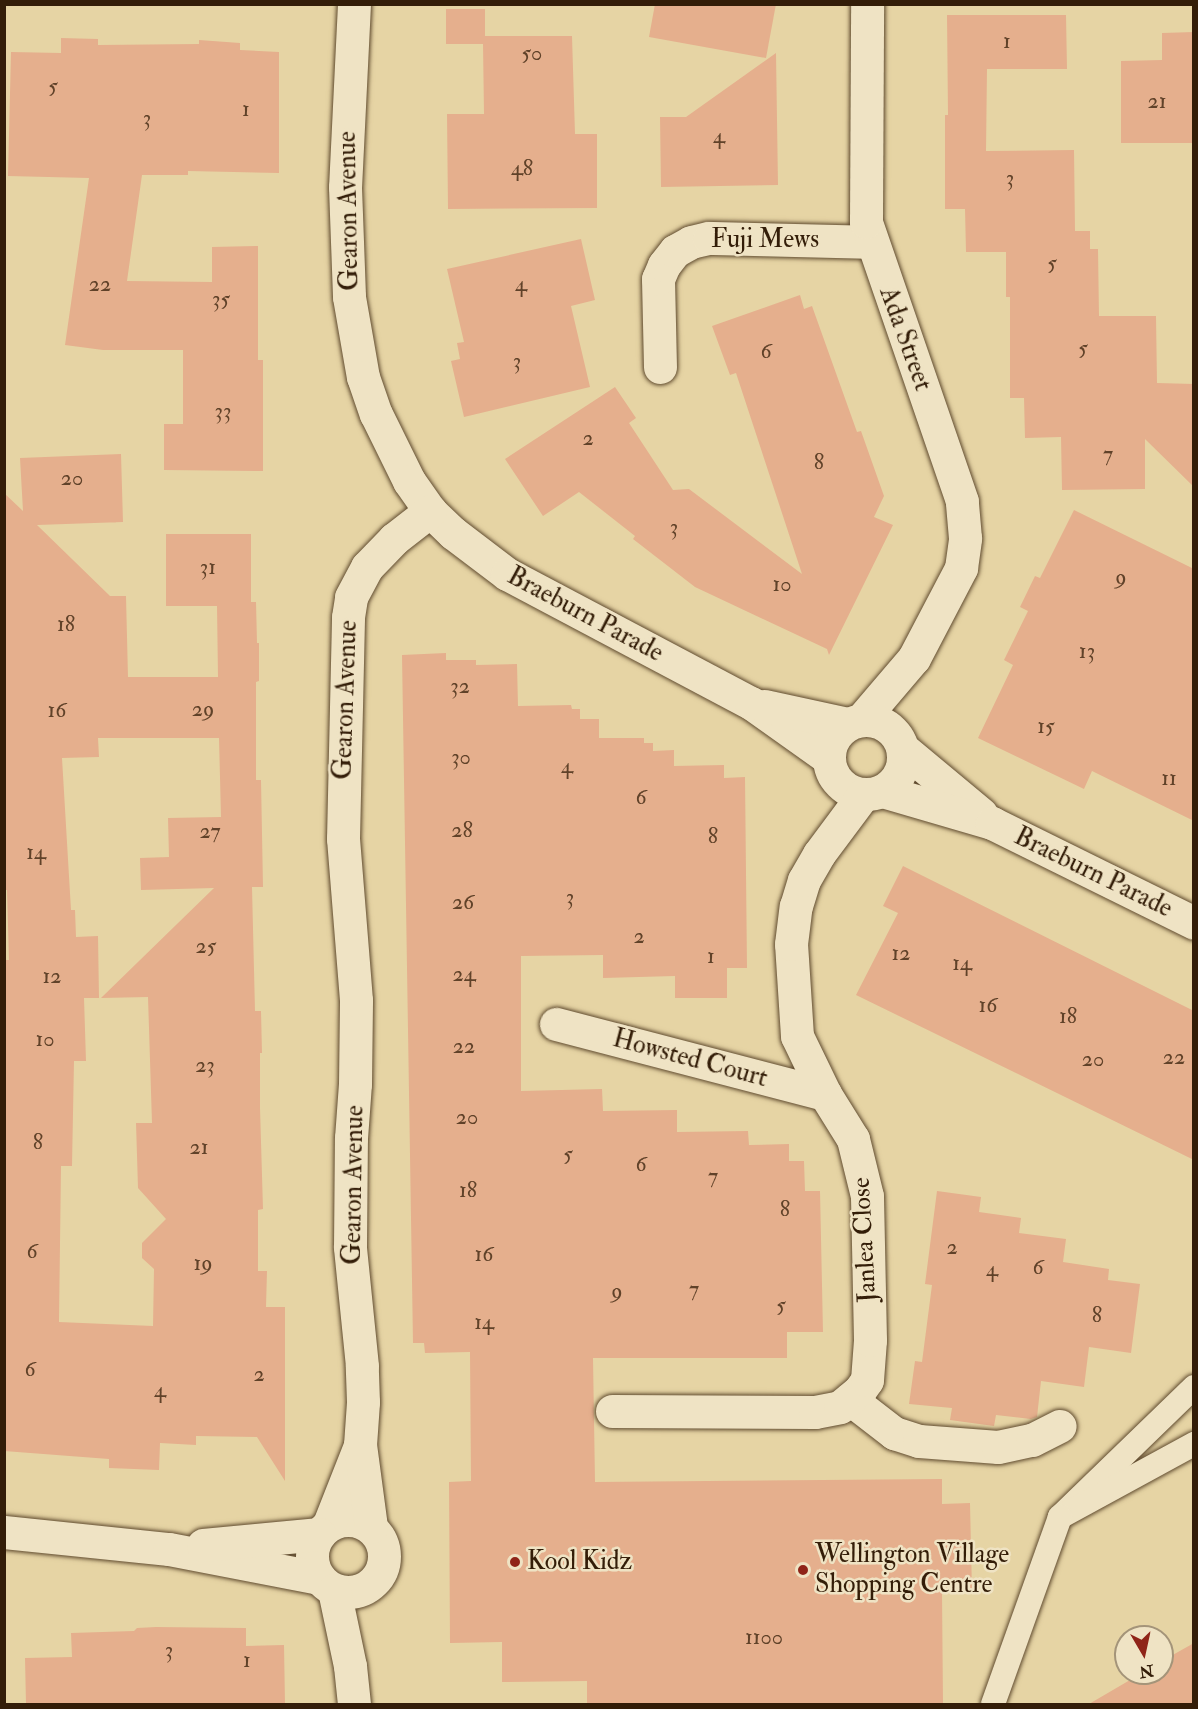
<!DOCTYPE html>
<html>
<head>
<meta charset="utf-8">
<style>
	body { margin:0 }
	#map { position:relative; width:1198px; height:1709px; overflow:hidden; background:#e6d4a4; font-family:"IM FELL Double Pica",serif }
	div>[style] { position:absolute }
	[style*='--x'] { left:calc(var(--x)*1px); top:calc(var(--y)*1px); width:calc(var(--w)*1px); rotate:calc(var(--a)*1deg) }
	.building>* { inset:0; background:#e5af8d }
	.roads { filter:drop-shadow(0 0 2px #604b2f) drop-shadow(0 0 2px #604b2f) }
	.lane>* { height:24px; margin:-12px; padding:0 12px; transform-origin:12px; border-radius:12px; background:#efe3c4 }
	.street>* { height:33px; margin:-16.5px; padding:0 16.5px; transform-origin:16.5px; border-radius:16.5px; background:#efe3c4 }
	.street>.ring { margin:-16.5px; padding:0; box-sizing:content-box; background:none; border:33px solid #efe3c4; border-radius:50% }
	.dots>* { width:16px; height:16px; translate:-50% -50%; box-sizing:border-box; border:3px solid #efe3c4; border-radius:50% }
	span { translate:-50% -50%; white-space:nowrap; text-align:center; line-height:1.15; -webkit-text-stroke:5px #efe3c4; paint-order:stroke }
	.number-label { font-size:22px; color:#604229 }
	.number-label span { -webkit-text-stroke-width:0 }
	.street-label { font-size:26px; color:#331d08 }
	.poi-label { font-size:26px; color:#331d08 }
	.left { translate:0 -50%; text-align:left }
	.frame { position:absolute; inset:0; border:6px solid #331d08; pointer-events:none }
	.north { position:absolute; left:1114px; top:1625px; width:60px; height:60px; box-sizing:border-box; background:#efe3c4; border:2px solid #a49479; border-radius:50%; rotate:171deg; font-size:16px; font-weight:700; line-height:24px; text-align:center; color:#331d08 }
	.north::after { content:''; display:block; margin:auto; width:21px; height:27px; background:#8f2418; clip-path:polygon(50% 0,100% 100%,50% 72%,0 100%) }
</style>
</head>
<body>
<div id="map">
	<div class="building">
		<div style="clip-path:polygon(655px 4px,776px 4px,766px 58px,649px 37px)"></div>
		<div style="clip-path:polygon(446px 9px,485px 9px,485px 36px,572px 36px,575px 134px,597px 134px,597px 208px,448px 209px,447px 114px,484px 114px,483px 44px,446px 44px)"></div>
		<div style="clip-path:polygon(947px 15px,1066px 15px,1067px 69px,987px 69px,986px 151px,1074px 150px,1075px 231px,1090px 231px,1090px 249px,1098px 249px,1099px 316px,1156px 316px,1157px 383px,1194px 384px,1194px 487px,1145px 439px,1145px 489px,1062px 490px,1061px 437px,1025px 438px,1024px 398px,1010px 398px,1010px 297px,1006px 297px,1006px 252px,966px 252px,965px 209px,945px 209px,945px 115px,948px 115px)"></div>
		<div style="clip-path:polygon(1194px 32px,1194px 143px,1121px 143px,1121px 61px,1162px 60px,1162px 33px)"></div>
		<div style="clip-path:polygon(61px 38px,98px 39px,98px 45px,199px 44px,199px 40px,240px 43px,240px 50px,279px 52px,279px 173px,188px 171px,188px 175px,142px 175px,127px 281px,212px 282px,212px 247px,258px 246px,258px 360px,263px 360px,263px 471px,164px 470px,164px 424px,183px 424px,183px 350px,103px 350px,65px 345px,89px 178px,8px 176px,11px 52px,61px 53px)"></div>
		<div style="clip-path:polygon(776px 53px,778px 185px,661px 187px,660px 117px,686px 117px)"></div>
		<div style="clip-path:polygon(581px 239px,595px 300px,571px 306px,590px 387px,464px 417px,451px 361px,460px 359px,457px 343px,464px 342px,447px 269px)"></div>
		<div style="clip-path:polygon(800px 295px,804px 309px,812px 306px,857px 432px,861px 431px,884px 496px,874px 517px,893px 525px,829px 655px,827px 649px,695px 587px,633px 539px,635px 536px,579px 492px,543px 516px,505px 459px,615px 387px,636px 418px,629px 423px,673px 490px,689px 489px,802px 574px,736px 373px,730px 375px,712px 326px)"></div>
		<div style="clip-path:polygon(evenodd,121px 454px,123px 522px,37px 525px,110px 596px,126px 596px,128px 677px,218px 677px,217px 606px,166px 606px,166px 534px,251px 534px,251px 602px,256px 602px,257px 643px,259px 643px,259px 681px,256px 682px,256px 780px,261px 780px,263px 887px,252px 887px,255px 1011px,261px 1011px,262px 1053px,260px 1053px,260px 1108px,263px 1209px,258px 1210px,258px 1271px,267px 1271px,266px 1307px,285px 1307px,285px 1481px,257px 1437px,196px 1436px,196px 1445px,160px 1443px,159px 1470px,109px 1468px,109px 1459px,4px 1451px,4px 960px,9px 960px,7px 890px,4px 890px,4px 493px,23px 511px,20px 458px,121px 454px,98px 738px,219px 738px,221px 817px,168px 818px,169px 857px,140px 858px,141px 890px,214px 888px,101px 998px,148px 997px,152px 1123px,136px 1123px,138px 1188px,166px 1219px,142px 1243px,142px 1258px,154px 1269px,153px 1326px,59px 1322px,61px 1166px,72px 1166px,74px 1061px,86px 1061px,84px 998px,99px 998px,98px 936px,76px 937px,75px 910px,71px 910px,62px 758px,99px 757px,98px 738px)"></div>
		<div style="clip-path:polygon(1074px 510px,1194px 569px,1194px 821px,1092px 771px,1084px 789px,978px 738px,1013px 665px,1004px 660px,1028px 611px,1020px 607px,1035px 576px,1040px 578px)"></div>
		<div style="clip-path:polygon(446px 653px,446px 660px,476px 660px,476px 665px,517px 664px,518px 706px,571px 705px,572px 709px,580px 709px,580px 719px,599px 719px,599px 738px,644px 738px,644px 743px,653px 743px,653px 751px,674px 750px,674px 766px,724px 765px,724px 778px,745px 777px,747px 968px,727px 968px,727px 998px,675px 998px,675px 976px,603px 978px,603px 955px,521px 956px,521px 1091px,602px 1089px,603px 1111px,677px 1110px,677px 1132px,748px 1131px,749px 1145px,789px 1144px,789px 1161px,804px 1161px,805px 1191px,820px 1191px,823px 1332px,787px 1332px,787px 1358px,593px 1358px,595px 1482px,942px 1479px,942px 1504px,970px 1503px,972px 1591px,942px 1592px,943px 1704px,587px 1704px,587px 1681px,502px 1682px,502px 1642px,450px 1643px,449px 1482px,471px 1481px,470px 1352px,425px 1353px,424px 1343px,413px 1343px,402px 655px)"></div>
		<div style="clip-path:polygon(903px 866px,1194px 1011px,1194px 1160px,856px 995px,898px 913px,883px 906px)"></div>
		<div style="clip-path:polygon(937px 1191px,981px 1197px,979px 1212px,1021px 1218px,1019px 1233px,1066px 1239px,1063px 1262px,1109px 1269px,1108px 1280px,1140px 1284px,1131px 1353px,1089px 1347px,1084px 1387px,1041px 1381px,1037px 1417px,1031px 1419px,996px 1415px,994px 1426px,950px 1420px,952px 1408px,909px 1404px,915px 1361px,922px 1362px,932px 1285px,925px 1284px)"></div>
		<div style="clip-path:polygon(156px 1627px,246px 1628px,246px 1646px,284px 1645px,285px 1704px,26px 1704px,25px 1658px,72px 1657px,71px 1633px,134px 1631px,137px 1628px)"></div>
		<div style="clip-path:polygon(1194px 1643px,1194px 1704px,1089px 1704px,1142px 1673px,1162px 1673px,1162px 1661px)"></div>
	</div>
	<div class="roads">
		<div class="lane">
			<div style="--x:1194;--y:1387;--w:187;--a:135.9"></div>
			<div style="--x:1060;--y:1517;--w:153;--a:-28.6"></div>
			<div style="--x:993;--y:1704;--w:199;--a:-70.3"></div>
		</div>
		<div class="street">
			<div style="--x:354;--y:4;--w:183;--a:92.8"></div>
			<div style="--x:345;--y:187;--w:110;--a:87.9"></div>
			<div style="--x:349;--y:297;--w:81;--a:80.1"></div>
			<div style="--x:363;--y:377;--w:39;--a:71"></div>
			<div style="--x:376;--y:414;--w:75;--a:63.8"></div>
			<div style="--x:409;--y:481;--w:37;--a:55"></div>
			<div style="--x:430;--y:511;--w:32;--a:44"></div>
			<div style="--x:453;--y:533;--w:68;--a:37.2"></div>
			<div style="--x:507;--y:574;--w:276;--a:27.9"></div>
			<div style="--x:751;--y:703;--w:95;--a:35.5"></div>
			<div style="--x:660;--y:367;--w:88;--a:-91.3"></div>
			<div style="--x:658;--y:279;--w:15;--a:-67"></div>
			<div style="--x:664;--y:265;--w:18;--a:-52"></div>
			<div style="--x:675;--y:251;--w:18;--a:-29"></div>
			<div style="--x:691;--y:242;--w:18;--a:-13"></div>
			<div style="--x:709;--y:238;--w:161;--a:1.4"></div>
			<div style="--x:764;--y:706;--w:85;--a:12.2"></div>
			<div style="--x:862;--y:719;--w:80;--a:-49.6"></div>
			<div style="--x:914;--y:658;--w:102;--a:-62.4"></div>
			<div style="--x:961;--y:568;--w:30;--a:-82"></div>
			<div style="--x:965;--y:538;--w:37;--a:-95"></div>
			<div style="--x:962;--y:501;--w:295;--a:-109"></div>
			<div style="--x:866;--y:222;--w:218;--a:-89.7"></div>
			<div class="ring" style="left:829px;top:720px;width:41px;height:41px"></div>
			<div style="--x:903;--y:749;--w:102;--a:39.8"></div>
			<div style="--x:882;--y:791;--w:115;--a:16.2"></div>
			<div style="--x:992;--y:823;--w:225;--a:26.3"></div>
			<div style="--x:556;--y:1024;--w:278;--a:14.6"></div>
			<div style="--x:850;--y:1399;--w:56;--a:37.7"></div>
			<div style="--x:894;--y:1433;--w:26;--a:18"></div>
			<div style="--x:919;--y:1441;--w:79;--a:4.3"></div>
			<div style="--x:998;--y:1447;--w:35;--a:-12"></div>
			<div style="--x:1032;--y:1440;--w:31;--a:-27"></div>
			<div style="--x:612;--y:1411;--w:203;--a:0.3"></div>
			<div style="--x:815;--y:1412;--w:25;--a:-11"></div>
			<div style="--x:840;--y:1407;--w:26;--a:-40"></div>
			<div style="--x:860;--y:1390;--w:12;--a:-55"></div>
			<div style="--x:867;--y:1380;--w:40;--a:-85.7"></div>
			<div style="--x:870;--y:1340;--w:144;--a:-91.2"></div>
			<div style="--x:867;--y:1196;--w:59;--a:-103.8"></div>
			<div style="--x:853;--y:1139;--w:53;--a:-121.9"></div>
			<div style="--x:825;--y:1094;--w:64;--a:-115.8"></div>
			<div style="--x:797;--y:1036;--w:92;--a:-93.7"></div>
			<div style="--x:791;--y:944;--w:38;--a:-83"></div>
			<div style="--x:796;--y:906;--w:27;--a:-73"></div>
			<div style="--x:804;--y:880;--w:30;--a:-60"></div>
			<div style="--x:819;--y:854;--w:74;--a:-53.3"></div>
			<div class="ring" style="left:312px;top:1520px;width:39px;height:39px"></div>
			<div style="--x:329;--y:1524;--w:82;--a:-68.5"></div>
			<div style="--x:371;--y:1527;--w:83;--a:-97.6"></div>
			<div style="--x:360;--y:1445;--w:43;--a:-86"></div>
			<div style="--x:363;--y:1402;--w:36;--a:-92"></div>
			<div style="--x:362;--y:1366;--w:120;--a:-95.8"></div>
			<div style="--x:350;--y:1247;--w:109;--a:-89.5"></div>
			<div style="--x:351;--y:1138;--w:54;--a:-85.8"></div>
			<div style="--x:355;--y:1084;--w:84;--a:-89.3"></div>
			<div style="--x:356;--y:1000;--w:162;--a:-94.6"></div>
			<div style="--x:343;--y:839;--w:222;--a:-88.7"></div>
			<div style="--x:348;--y:617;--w:20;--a:-81"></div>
			<div style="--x:351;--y:597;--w:34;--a:-62"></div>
			<div style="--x:367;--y:567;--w:39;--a:-46"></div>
			<div style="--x:394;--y:539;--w:46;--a:-37.9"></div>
			<div style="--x:4;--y:1532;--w:166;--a:5.9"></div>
			<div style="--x:169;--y:1549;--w:153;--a:10.9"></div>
			<div style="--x:203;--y:1545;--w:117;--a:-5.4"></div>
			<div style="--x:334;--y:1590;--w:78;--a:78.1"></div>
			<div style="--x:350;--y:1666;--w:38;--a:84"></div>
		</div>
	</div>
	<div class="dots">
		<div style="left:515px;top:1562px;background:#8f2418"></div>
		<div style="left:803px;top:1570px;background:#8f2418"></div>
	</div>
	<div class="number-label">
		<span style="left:1007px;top:42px">1</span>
		<span style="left:532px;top:54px">50</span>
		<span style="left:53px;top:87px">5</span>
		<span style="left:1157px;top:102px">21</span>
		<span style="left:246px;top:110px">1</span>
		<span style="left:147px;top:119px">3</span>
		<span style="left:719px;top:137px">4</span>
		<span style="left:522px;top:169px">48</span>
		<span style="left:1010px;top:179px">3</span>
		<span style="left:1052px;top:264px">5</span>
		<span style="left:100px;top:285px">22</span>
		<span style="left:521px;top:285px">4</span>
		<span style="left:221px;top:300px">35</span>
		<span style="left:1083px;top:349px">5</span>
		<span style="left:766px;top:352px">6</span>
		<span style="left:517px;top:362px">3</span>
		<span style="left:223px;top:412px">33</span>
		<span style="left:588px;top:439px">2</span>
		<span style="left:1108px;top:455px">7</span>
		<span style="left:819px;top:463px">8</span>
		<span style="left:72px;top:479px">20</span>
		<span style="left:674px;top:528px">3</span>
		<span style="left:208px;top:568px">31</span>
		<span style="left:1121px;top:578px">9</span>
		<span style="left:782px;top:585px">10</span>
		<span style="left:66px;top:625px">18</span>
		<span style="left:1087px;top:652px">13</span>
		<span style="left:460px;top:687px">32</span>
		<span style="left:203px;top:710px">29</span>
		<span style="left:57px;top:711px">16</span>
		<span style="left:1046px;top:727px">15</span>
		<span style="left:461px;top:758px">30</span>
		<span style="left:567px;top:767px">4</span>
		<span style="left:1169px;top:779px">11</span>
		<span style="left:641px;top:798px">6</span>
		<span style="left:462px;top:831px">28</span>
		<span style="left:210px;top:832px">27</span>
		<span style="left:713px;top:837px">8</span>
		<span style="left:36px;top:853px">14</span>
		<span style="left:570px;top:898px">3</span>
		<span style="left:463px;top:903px">26</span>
		<span style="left:639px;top:937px">2</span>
		<span style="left:206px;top:947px">25</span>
		<span style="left:901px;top:954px">12</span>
		<span style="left:711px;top:957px">1</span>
		<span style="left:962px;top:964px">14</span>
		<span style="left:464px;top:975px">24</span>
		<span style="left:52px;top:977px">12</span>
		<span style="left:988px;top:1006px">16</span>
		<span style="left:1068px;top:1017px">18</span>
		<span style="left:45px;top:1040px">10</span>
		<span style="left:464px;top:1047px">22</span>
		<span style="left:1174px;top:1058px">22</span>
		<span style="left:1093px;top:1060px">20</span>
		<span style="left:205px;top:1066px">23</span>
		<span style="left:467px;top:1118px">20</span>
		<span style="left:38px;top:1143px">8</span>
		<span style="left:199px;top:1148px">21</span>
		<span style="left:568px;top:1155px">5</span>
		<span style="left:641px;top:1165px">6</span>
		<span style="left:713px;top:1177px">7</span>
		<span style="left:468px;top:1191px">18</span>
		<span style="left:785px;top:1210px">8</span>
		<span style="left:952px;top:1248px">2</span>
		<span style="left:32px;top:1252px">6</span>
		<span style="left:484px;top:1255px">16</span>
		<span style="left:203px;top:1264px">19</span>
		<span style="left:1038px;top:1268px">6</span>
		<span style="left:992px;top:1270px">4</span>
		<span style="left:694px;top:1290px">7</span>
		<span style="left:617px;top:1292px">9</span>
		<span style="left:781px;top:1306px">5</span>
		<span style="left:1097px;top:1316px">8</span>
		<span style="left:484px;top:1323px">14</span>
		<span style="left:30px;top:1370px">6</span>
		<span style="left:259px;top:1375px">2</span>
		<span style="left:160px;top:1391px">4</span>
		<span style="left:764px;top:1638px">1100</span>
		<span style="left:169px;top:1651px">3</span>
		<span style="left:247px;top:1661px">1</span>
	</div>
	<div class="street-label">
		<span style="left:349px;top:211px;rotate:-91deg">Gearon Avenue</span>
		<span style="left:765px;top:240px">Fuji Mews</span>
		<span style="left:905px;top:339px;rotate:70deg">Ada Street</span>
		<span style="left:585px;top:615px;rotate:28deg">Braeburn Parade</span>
		<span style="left:346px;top:700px;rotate:-88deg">Gearon Avenue</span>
		<span style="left:1093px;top:873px;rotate:26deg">Braeburn Parade</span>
		<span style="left:690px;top:1059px;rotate:15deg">Howsted Court</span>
		<span style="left:354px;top:1185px;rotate:-89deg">Gearon Avenue</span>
		<span style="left:865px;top:1240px;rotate:-93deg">Janlea Close</span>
	</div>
	<div class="poi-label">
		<span class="left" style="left:815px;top:1570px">Wellington Village<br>Shopping Centre</span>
		<span class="left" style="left:527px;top:1562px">Kool Kidz</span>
	</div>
	<div class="frame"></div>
	<div class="north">N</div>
</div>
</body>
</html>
